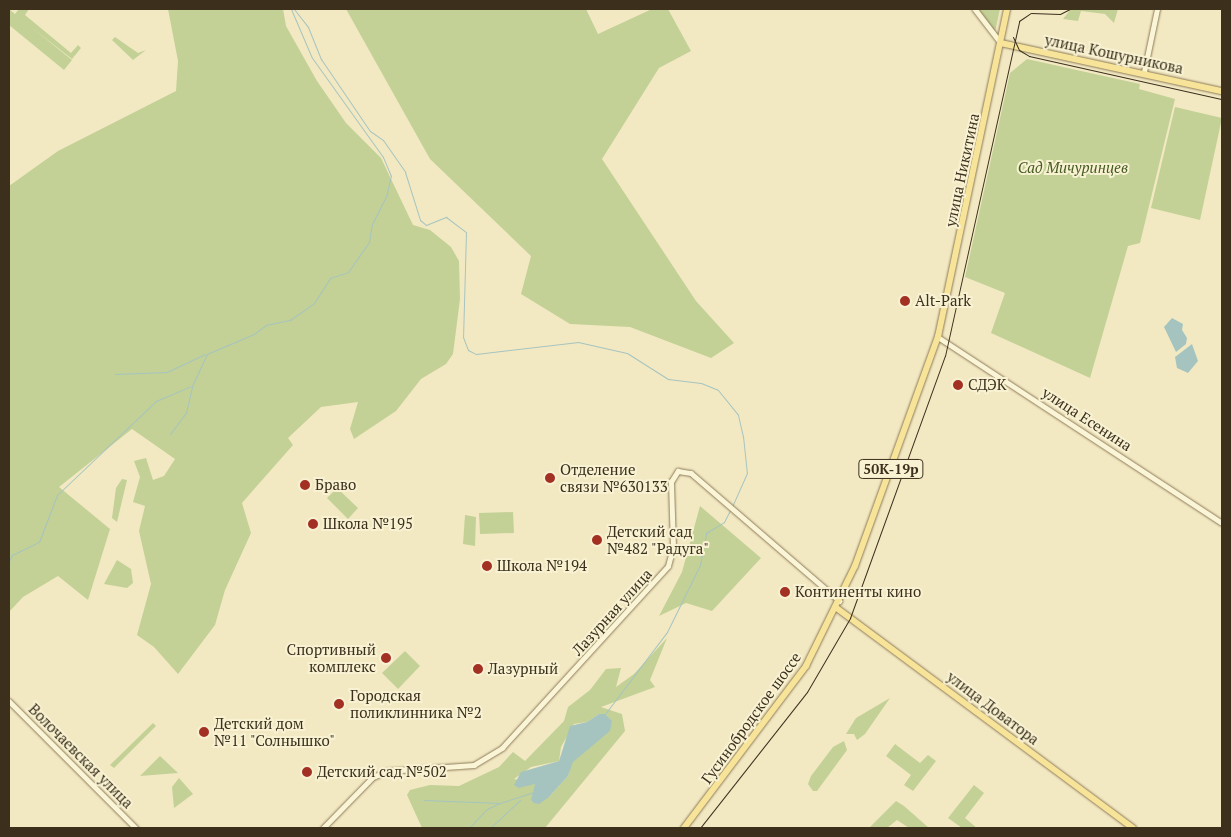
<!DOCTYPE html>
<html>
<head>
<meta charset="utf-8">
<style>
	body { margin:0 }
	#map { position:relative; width:1231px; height:837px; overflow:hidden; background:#f2e9c3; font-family:"PT Serif",serif }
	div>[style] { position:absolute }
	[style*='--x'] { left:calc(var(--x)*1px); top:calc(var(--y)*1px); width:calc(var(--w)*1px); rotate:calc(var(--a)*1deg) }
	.green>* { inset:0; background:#c3d196 }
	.water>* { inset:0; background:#a6c4bf }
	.stream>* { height:1px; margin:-0.5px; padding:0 0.5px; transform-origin:0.5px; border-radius:0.5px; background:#a6c4bf }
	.roads { filter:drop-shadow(0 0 1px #8e7b58) drop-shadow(0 0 1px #8e7b58) }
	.minor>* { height:4.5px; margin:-2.25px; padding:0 2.25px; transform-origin:2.25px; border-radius:2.25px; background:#fbf5d7 }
	.major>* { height:5.5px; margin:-2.75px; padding:0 2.75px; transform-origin:2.75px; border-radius:2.75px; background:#f7e498 }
	.tram>* { height:1px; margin:-0.5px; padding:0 0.5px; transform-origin:0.5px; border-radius:0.5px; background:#3c301d }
	.dots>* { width:14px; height:14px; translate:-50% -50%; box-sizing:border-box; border:2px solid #f8f2d3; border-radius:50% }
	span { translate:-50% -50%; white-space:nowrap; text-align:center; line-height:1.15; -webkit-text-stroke:4px #f8f2d3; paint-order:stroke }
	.shield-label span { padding:1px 4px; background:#f8f2d3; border:1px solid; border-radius:4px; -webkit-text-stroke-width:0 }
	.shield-label { font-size:14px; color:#3c301d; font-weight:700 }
	.street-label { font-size:15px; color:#3c301d }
	.park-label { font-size:15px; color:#465b22; font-style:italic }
	.poi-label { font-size:15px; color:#3c301d }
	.left { translate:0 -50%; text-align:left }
	.right { translate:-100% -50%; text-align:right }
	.frame { position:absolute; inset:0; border:10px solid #3c301d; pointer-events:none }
</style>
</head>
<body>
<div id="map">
	<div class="green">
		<div style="clip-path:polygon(9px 9px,15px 14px,19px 9px,29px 9px,25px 15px,71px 53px,78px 45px,81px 48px,72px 59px,31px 27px,72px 60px,64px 70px,9px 25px)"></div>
		<div style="clip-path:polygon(168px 9px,283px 9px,286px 26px,317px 81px,346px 123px,381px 158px,413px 225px,430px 230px,451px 247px,459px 261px,460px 299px,453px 354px,446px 364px,421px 379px,396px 411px,354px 439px,350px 429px,358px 402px,321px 407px,288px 438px,293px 445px,242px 503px,251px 533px,225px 590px,215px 625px,178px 674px,154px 647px,137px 635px,151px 584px,139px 531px,145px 506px,133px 502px,140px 477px,134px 461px,146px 458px,153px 480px,164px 476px,175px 459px,132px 429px,59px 487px,110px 529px,88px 600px,58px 576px,23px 597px,9px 612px,9px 186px,58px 151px,176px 91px,178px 61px)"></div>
		<div style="clip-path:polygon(346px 9px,586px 9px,598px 34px,652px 9px,668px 9px,691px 51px,659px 68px,602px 159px,696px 301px,734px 343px,711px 358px,630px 327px,570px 324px,521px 294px,531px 256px,430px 159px)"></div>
		<div style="clip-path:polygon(980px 9px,1000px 9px,995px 32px,980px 12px)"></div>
		<div style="clip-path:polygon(1071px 9px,1118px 9px,1114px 23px,1105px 14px,1081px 11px,1078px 21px,1063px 19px)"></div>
		<div style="clip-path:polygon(115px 37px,138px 53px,146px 50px,133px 60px,112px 40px)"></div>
		<div style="clip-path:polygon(1027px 59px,1140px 84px,1139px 89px,1175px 99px,1140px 243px,1128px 246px,1090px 378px,991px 333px,1005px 293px,965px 277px,1010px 73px)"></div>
		<div style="clip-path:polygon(1175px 107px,1222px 118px,1200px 220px,1151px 208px)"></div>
		<div style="clip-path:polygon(122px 479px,127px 480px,117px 522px,112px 518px,116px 488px)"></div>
		<div style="clip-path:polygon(337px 488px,358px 508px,348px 519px,327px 498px)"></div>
		<div style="clip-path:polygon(700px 506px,761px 558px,712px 611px,686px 603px,659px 616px,682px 572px)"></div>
		<div style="clip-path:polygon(513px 512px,514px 533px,480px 534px,479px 513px)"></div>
		<div style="clip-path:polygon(465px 515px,476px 517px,475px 546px,463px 544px)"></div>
		<div style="clip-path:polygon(117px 560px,131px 569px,133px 583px,127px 588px,104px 584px)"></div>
		<div style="clip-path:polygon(evenodd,667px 638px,650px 680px,655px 687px,601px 707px,622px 714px,625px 731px,545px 828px,422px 828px,407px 795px,410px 790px,430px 785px,459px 786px,499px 767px,513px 752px,525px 761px,564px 721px,568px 707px,590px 690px,606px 669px,621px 668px,616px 687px,634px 674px,667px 638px,599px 714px,610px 719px,606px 732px,572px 762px,568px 776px,549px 797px,534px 783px,514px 779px,531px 767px,559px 761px,561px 747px,574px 724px,587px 722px,599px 714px)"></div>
		<div style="clip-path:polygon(405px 651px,420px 666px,398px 689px,382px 673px)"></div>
		<div style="clip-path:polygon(890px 698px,865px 734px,857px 740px,854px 734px,846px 734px,856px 718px)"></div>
		<div style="clip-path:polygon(153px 723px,156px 726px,114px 768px,110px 765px)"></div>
		<div style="clip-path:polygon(844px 741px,847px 750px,817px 791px,813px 791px,808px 784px,811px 776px,833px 747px)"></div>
		<div style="clip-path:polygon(895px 744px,920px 763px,928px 755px,936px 761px,913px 791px,904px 785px,911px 775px,886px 756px)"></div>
		<div style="clip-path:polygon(160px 756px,178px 773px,140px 776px)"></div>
		<div style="clip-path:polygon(179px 778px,193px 794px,174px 808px,172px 787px)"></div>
		<div style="clip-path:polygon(974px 785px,984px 793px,965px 818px,977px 828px,962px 828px,948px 818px)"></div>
		<div style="clip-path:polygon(896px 801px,904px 806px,929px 828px,909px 828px,897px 820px,887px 828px,869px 828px)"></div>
	</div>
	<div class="water">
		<div style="clip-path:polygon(1172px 318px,1183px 324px,1182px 330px,1187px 338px,1186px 344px,1176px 352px,1164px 327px)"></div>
		<div style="clip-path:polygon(1192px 344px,1198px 361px,1188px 373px,1177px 368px,1175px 357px)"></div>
		<div style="clip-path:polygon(599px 714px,605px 714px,612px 721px,610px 731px,573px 762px,568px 776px,549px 797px,539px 804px,534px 803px,531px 800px,535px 784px,519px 788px,514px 785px,521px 772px,559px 761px,570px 726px,587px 722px)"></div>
	</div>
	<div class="stream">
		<div style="--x:294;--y:9;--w:23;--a:52"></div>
		<div style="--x:308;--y:27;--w:35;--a:68"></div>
		<div style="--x:321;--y:59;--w:87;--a:55.8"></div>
		<div style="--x:370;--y:131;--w:16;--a:35"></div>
		<div style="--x:383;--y:140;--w:39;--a:55"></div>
		<div style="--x:405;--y:172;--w:50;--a:72.6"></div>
		<div style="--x:420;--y:220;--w:8;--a:40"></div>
		<div style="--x:426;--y:225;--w:22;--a:-22"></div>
		<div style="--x:446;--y:217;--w:25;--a:37"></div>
		<div style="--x:466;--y:232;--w:105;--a:91.6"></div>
		<div style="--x:463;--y:337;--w:14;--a:69"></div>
		<div style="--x:468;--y:350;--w:9;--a:27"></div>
		<div style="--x:476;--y:354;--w:103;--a:-6.7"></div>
		<div style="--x:578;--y:342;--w:50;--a:12.7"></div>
		<div style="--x:627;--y:353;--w:49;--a:32.4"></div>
		<div style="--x:668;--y:379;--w:33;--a:7"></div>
		<div style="--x:701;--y:383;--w:18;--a:22"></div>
		<div style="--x:718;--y:390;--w:32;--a:51"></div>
		<div style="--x:738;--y:415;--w:22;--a:77"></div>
		<div style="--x:743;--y:436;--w:37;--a:84"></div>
		<div style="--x:747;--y:473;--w:36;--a:114"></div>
		<div style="--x:115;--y:374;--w:52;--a:-2.2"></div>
		<div style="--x:167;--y:372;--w:42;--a:-25.3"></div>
		<div style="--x:170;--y:434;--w:26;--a:-53"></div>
		<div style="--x:186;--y:413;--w:28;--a:-77"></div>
		<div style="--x:192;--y:386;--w:35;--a:-65"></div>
		<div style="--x:207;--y:354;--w:51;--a:-23.1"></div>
		<div style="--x:254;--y:334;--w:15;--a:-37"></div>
		<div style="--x:266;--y:325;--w:25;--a:-12"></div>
		<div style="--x:290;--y:320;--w:29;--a:-35"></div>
		<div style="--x:314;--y:303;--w:30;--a:-57"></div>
		<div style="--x:330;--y:278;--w:19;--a:-18"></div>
		<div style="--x:348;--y:272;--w:37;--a:-55"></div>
		<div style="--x:369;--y:242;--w:18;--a:-81"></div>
		<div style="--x:372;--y:224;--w:30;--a:-63"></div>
		<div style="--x:386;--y:197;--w:22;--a:-77"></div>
		<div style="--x:391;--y:176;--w:21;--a:-113"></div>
		<div style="--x:383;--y:157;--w:122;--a:-125.6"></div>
		<div style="--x:312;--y:58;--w:53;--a:-113.2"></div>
		<div style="--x:9;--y:561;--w:7;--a:-63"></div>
		<div style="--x:12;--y:555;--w:30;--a:-26"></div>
		<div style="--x:39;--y:542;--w:50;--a:-69"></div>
		<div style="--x:57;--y:495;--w:137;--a:-43.5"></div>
		<div style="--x:156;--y:401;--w:38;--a:-23"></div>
		<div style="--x:605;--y:714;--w:103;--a:-52.9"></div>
		<div style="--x:667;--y:632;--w:75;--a:-63.8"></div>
		<div style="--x:700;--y:565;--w:33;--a:-79"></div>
		<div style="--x:706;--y:533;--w:21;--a:-31"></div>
		<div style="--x:724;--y:522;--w:13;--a:-63"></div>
		<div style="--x:424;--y:800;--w:76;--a:2.3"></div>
		<div style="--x:500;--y:803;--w:38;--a:-18"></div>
		<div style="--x:469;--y:828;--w:26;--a:-47"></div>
		<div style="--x:487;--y:809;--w:14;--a:-25"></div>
		<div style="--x:490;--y:828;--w:41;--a:-43"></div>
	</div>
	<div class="roads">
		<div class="minor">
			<div style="--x:975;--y:9;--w:43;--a:52.6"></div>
			<div style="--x:1144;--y:72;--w:64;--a:-78.3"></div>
			<div style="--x:938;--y:337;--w:339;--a:33.2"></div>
			<div style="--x:9;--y:701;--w:180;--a:45"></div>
			<div style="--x:323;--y:828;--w:71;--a:-45.6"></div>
			<div style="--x:373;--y:777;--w:15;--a:-23"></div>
			<div style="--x:387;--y:771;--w:87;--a:-3.9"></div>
			<div style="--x:474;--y:765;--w:33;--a:-31"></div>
			<div style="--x:502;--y:748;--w:246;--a:-47.6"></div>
			<div style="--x:668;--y:566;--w:20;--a:-75"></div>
			<div style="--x:673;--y:547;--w:65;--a:-91.8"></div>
			<div style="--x:671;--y:482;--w:13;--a:-58"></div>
			<div style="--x:678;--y:471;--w:13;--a:9"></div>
			<div style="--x:691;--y:473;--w:196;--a:40.7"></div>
		</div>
		<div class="major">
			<div style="--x:1001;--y:43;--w:226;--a:12.3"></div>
			<div style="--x:837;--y:608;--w:369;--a:36.6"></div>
			<div style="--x:684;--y:828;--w:203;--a:-53"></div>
			<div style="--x:806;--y:666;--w:111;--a:-63.9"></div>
			<div style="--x:855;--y:566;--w:244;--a:-70.1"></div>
			<div style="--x:938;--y:337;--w:335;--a:-78.1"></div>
		</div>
	</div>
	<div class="tram">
		<div style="--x:1013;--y:37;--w:14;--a:65"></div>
		<div style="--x:1019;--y:50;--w:12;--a:31"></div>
		<div style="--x:1029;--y:56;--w:198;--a:12.6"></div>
		<div style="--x:700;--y:828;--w:173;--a:-51.8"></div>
		<div style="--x:807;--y:692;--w:86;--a:-59.8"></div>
		<div style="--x:850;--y:618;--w:279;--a:-70.1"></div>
		<div style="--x:945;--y:356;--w:343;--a:-77.5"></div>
		<div style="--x:1019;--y:21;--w:14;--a:-34"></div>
		<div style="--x:1031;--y:13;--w:29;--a:2"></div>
		<div style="--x:1060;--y:14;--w:11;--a:-27"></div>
	</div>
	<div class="dots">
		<div style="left:905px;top:301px;background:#a23023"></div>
		<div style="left:958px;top:385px;background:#a23023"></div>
		<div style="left:550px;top:478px;background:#a23023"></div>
		<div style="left:305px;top:485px;background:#a23023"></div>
		<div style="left:313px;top:524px;background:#a23023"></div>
		<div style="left:597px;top:540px;background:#a23023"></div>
		<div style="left:487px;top:566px;background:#a23023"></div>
		<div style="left:785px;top:592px;background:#a23023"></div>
		<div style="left:386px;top:658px;background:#a23023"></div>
		<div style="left:478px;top:669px;background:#a23023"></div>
		<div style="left:339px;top:704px;background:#a23023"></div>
		<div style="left:204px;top:732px;background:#a23023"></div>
		<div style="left:307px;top:772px;background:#a23023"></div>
	</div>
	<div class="shield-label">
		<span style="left:891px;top:469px">50К-19р</span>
	</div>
	<div class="street-label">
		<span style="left:1114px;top:54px;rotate:12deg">улица Кошурникова</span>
		<span style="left:962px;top:170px;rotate:-78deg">улица Никитина</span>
		<span style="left:1087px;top:419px;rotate:33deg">улица Есенина</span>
		<span style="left:612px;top:612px;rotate:-48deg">Лазурная улица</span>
		<span style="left:993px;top:708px;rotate:37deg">улица Доватора</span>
		<span style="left:751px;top:718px;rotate:-54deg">Гусинобродское шоссе</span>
		<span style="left:81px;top:756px;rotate:45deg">Волочаевская улица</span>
	</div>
	<div class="park-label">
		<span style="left:1073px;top:168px">Сад Мичуринцев</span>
	</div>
	<div class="poi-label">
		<span class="left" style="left:915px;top:301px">Alt-Park</span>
		<span class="left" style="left:968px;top:385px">СДЭК</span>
		<span class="left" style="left:560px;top:478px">Отделение<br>связи №630133</span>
		<span class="left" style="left:315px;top:485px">Браво</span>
		<span class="left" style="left:323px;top:524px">Школа №195</span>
		<span class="left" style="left:607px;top:540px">Детский сад<br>№482 "Радуга"</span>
		<span class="left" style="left:497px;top:566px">Школа №194</span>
		<span class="left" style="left:795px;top:592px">Континенты кино</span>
		<span class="right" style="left:376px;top:658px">Спортивный<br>комплекс</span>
		<span class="left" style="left:488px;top:669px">Лазурный</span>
		<span class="left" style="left:350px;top:704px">Городская<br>поликлинника №2</span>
		<span class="left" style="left:214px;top:732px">Детский дом<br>№11 "Солнышко"</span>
		<span class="left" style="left:317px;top:772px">Детский сад №502</span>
	</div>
	<div class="frame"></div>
</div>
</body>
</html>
